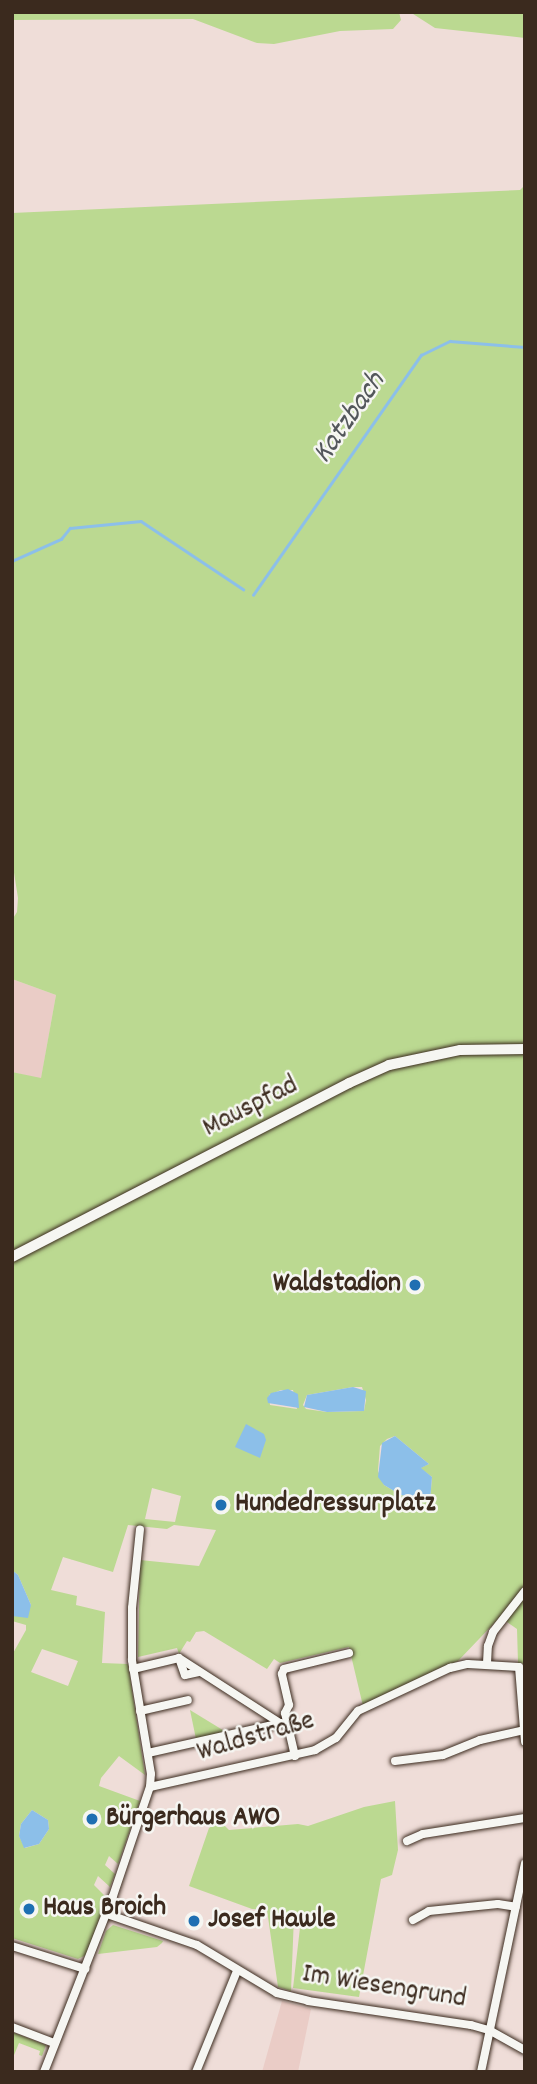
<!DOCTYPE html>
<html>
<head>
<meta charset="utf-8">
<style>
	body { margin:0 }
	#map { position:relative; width:537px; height:2084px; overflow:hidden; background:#efddd8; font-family:Dekko,sans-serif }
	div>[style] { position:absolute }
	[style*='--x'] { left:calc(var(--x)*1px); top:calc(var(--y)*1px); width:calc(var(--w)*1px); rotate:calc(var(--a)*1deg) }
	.built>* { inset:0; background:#eaccc6 }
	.green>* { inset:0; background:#bbd991 }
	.water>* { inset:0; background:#8cbfe9 }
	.stream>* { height:2.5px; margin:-1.25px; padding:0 1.25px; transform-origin:1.25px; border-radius:1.25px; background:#8cbfe9 }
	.roads { filter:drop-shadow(0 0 2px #3b2a1e) drop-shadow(0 0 2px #3b2a1e) }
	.minor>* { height:8px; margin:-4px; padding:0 4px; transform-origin:4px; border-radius:4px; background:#f6f6f2 }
	.tertiary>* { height:10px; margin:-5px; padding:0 5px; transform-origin:5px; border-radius:5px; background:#f6f6f2 }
	.dots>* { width:19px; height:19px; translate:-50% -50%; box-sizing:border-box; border:4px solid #f6f6f2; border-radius:50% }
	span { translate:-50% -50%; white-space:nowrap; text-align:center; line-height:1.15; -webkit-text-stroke:5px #f6f6f2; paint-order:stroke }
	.street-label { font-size:28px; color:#3b2a1e }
	.poi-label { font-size:28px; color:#3b2a1e; font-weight:700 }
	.right { translate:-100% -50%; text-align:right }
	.left { translate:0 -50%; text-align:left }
	.water-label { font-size:30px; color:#53575b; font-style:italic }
	.frame { position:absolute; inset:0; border:14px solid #3b2a1e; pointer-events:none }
</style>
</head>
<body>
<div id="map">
	<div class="built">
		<div style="clip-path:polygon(12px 979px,56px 995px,41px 1079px,12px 1072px)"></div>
		<div style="clip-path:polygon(282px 2001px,311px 2009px,298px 2072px,262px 2072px)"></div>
	</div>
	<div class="green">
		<div style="clip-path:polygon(12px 12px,399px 12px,401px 20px,393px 29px,340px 31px,274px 44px,257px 43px,193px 19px,12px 20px)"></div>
		<div style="clip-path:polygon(410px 12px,525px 12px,525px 38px,435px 28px)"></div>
		<div style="clip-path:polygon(evenodd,525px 185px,525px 1664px,518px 1663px,517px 1629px,500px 1617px,458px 1661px,363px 1706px,349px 1647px,280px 1663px,274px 1659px,267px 1669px,204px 1631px,196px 1632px,190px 1642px,187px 1641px,179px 1654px,177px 1648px,138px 1657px,140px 1560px,199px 1566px,216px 1530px,174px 1525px,167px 1529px,128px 1525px,113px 1572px,63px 1557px,51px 1590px,77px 1596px,76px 1605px,105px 1612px,102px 1663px,128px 1664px,145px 1775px,119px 1756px,101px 1778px,99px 1786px,140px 1801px,118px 1864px,109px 1856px,105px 1865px,115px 1874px,110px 1887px,98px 1876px,94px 1885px,107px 1898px,86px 1955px,78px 1959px,12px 1938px,12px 1655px,26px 1630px,26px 1625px,12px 1621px,12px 1616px,31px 1605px,18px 1575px,12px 1570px,12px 1072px,41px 1078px,56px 995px,12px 979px,12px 920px,17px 912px,18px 898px,12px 860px,12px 213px,520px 190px,525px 185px,353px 1387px,362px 1387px,366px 1400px,364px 1411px,327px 1412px,306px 1409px,303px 1405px,307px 1395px,353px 1387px,525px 185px,281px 1390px,293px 1390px,297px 1409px,270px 1405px,269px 1395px,281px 1390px,525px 185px,395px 1436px,429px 1464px,420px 1468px,432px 1477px,430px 1501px,401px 1495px,384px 1485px,378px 1471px,380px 1446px,387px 1439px,395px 1436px,525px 185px,152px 1488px,181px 1496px,175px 1522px,145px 1519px,152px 1488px,525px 185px,42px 1649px,78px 1661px,68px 1686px,31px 1672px,42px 1649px,525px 185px,32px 1810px,48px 1820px,49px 1829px,39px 1844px,25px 1848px,19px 1836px,21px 1824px,32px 1810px)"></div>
		<div style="clip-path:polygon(190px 1710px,226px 1732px,196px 1739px)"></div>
		<div style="clip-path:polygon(395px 1801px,398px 1850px,392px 1875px,381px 1879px,359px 1997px,293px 1988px,301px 1919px,294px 1916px,291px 1991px,278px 1987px,267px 1910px,252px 1909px,189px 1886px,209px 1828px,220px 1821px,229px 1830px,298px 1824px,308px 1826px,364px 1807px)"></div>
		<div style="clip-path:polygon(113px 1925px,163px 1941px,162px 1943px,157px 1947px,98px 1954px,106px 1931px)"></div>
		<div style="clip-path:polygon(12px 2032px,46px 2045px,42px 2056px,39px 2055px,40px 2051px,19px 2043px,12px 2060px)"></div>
	</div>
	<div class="water">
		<div style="clip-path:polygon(353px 1387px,366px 1391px,364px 1411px,327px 1412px,304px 1407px,307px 1395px)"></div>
		<div style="clip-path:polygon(288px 1389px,298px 1394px,299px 1408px,268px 1403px,267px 1398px,271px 1393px)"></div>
		<div style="clip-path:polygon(246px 1424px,264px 1434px,266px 1440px,260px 1458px,235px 1447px)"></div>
		<div style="clip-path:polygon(395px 1436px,429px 1464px,421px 1468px,432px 1477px,430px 1501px,401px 1495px,384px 1485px,378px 1477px,382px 1443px)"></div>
		<div style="clip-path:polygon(12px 1570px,18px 1575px,31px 1605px,28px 1618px,12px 1616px)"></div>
		<div style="clip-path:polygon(32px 1810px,48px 1820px,49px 1829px,39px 1844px,24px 1848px,19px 1836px,21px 1824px)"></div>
	</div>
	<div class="stream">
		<div style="--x:12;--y:561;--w:54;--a:-24.2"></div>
		<div style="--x:61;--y:539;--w:14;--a:-51"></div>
		<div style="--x:70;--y:528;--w:71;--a:-5.6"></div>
		<div style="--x:141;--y:521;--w:123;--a:33.7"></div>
		<div style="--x:253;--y:595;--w:293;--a:-55"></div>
		<div style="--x:421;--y:355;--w:32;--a:-26"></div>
		<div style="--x:450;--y:341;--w:75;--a:4.6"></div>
	</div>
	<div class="roads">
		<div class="minor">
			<div style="--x:179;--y:1658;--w:18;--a:71"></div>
			<div style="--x:185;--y:1675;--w:14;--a:-12"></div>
			<div style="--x:487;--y:1663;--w:17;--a:-87"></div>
			<div style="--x:488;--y:1646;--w:15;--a:-70"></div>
			<div style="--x:493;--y:1632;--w:52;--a:-52"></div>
			<div style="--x:133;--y:1669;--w:47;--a:-13.4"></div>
			<div style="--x:179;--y:1658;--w:120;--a:32.8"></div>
			<div style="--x:140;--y:1711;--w:49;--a:-12.9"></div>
			<div style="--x:148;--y:1753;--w:136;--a:-12.7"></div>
			<div style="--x:295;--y:1756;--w:44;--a:-103.1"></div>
			<div style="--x:285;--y:1713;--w:9;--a:-63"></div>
			<div style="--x:289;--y:1705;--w:32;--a:-103"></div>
			<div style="--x:282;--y:1674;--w:5;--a:-68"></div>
			<div style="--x:284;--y:1669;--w:67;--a:-13.8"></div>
			<div style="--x:395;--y:1761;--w:48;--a:-7.1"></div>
			<div style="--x:443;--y:1755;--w:40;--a:-22"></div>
			<div style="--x:480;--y:1740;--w:45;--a:-12.8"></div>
			<div style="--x:150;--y:1787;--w:169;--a:-12.6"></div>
			<div style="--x:315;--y:1750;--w:24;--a:-30"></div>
			<div style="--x:336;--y:1738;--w:35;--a:-51"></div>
			<div style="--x:358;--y:1711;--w:102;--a:-25.1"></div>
			<div style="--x:450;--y:1668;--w:18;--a:-13"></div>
			<div style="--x:468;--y:1664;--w:51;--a:3.4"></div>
			<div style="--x:519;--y:1667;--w:75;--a:85.4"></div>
			<div style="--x:407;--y:1841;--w:17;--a:-24"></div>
			<div style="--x:423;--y:1834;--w:103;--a:-8.9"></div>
			<div style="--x:107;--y:1914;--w:95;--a:19"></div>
			<div style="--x:197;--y:1945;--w:93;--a:31"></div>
			<div style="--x:277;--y:1993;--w:32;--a:14"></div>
			<div style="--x:308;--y:2001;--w:165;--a:8.4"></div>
			<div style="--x:471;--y:2025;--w:19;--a:16"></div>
			<div style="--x:489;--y:2030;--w:41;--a:29.1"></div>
			<div style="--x:413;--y:1920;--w:18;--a:-29"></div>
			<div style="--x:429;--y:1911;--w:69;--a:-5.8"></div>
			<div style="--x:498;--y:1904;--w:18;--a:9"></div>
			<div style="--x:12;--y:1946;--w:77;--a:17.5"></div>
			<div style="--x:12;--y:2027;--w:45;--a:20.9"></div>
			<div style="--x:44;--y:2072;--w:189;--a:-68.6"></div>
			<div style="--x:113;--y:1896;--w:115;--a:-71.3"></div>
			<div style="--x:150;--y:1787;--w:13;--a:-86"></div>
			<div style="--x:151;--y:1774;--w:116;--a:-99.5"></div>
			<div style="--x:132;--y:1660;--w:52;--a:-90"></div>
			<div style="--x:132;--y:1608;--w:79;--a:-84.2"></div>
			<div style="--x:196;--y:2072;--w:109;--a:-67.9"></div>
			<div style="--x:481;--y:2072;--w:213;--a:-78.1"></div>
		</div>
		<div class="tertiary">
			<div style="--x:12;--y:1257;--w:379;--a:-27.3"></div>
			<div style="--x:349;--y:1083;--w:44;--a:-24.2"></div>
			<div style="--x:389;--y:1065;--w:73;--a:-11.9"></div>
			<div style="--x:460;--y:1050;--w:65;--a:-0.9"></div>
		</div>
	</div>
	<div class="dots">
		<div style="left:415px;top:1285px;background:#1f6fb2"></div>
		<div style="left:221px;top:1505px;background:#1f6fb2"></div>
		<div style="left:92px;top:1819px;background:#1f6fb2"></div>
		<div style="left:29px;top:1909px;background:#1f6fb2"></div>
		<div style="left:194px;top:1921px;background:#1f6fb2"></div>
	</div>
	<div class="street-label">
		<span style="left:251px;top:1108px;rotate:-27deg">Mauspfad</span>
		<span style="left:256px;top:1738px;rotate:-16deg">Waldstraße</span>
		<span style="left:384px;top:1988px;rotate:9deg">Im Wiesengrund</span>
	</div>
	<div class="poi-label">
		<span class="right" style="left:401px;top:1285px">Waldstadion</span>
		<span class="left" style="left:235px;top:1505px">Hundedressurplatz</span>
		<span class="left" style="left:106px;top:1819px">Bürgerhaus AWO</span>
		<span class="left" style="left:43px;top:1909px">Haus Broich</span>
		<span class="left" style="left:208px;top:1921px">Josef Hawle</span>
	</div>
	<div class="water-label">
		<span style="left:351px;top:419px;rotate:-55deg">Katzbach</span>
	</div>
	<div class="frame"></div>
</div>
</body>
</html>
